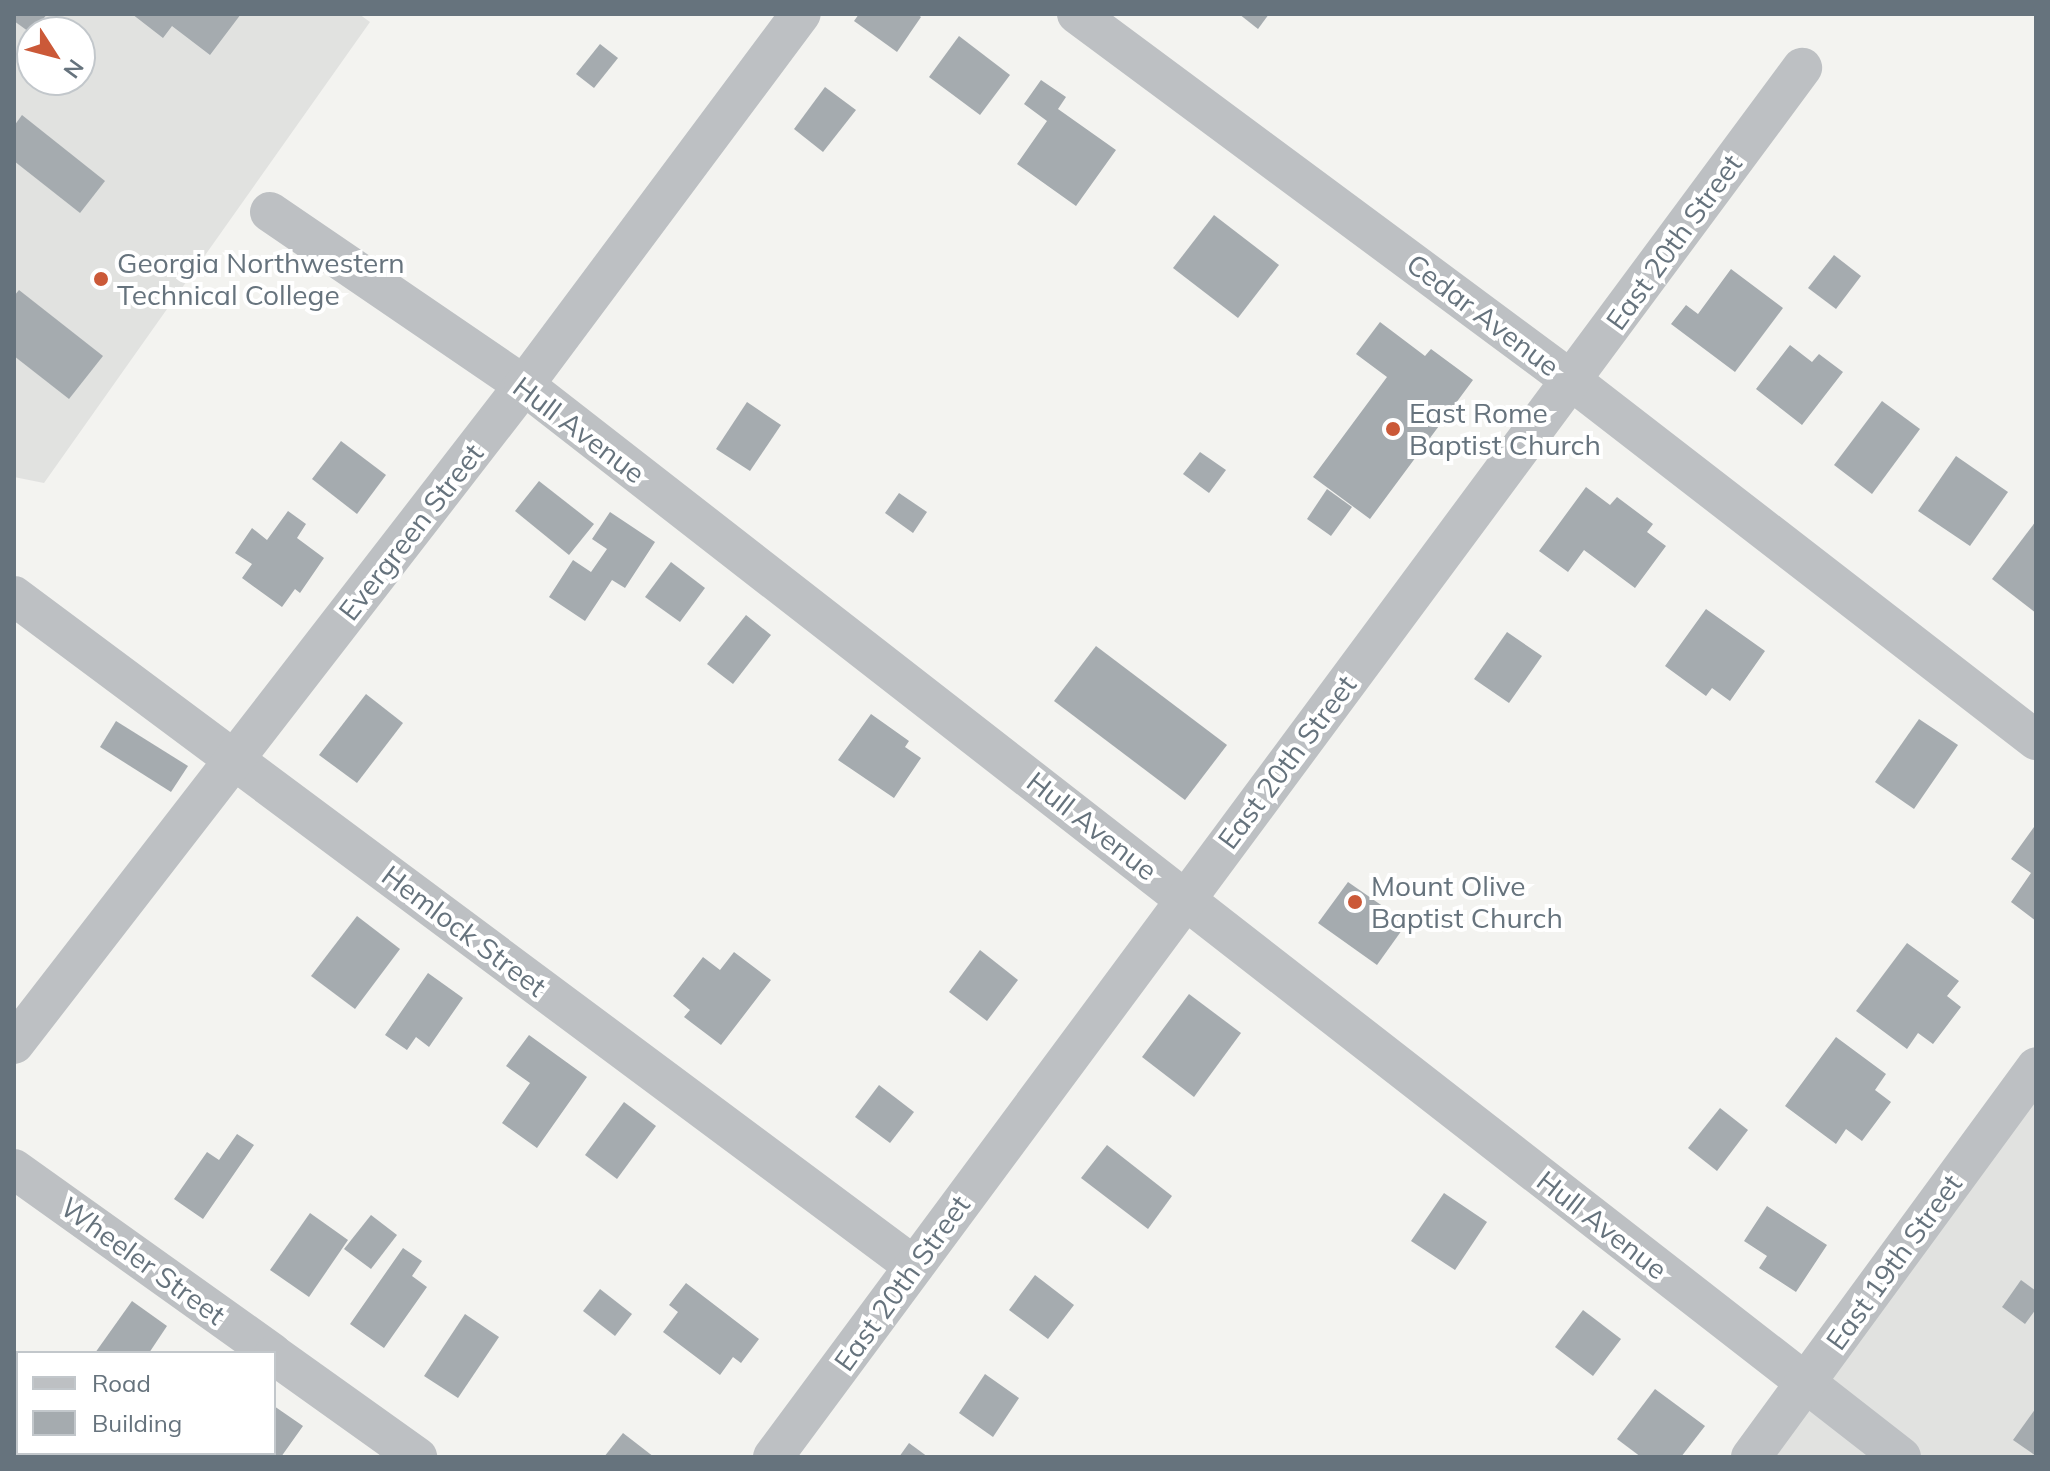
<!DOCTYPE html>
<html>
<head>
<meta charset="utf-8">
<style>
	body { margin:0 }
	#map { position:relative; width:2050px; height:1471px; overflow:hidden; background:#f3f3f0; font-family:Mulish,sans-serif }
	div>[style] { position:absolute }
	[style*='--x'] { left:calc(var(--x)*1px); top:calc(var(--y)*1px); width:calc(var(--w)*1px); rotate:calc(var(--a)*1deg) }
	.built>* { inset:0; background:#e1e2e0 }
	.building>* { inset:0; background:#a5abaf }
	.minor>* { height:40px; margin:-20px; padding:0 20px; transform-origin:20px; border-radius:20px; background:#bdc0c3 }
	.dots>* { width:22px; height:22px; translate:-50% -50%; box-sizing:border-box; border:4px solid #fff; border-radius:50% }
	span { translate:-50% -50%; white-space:nowrap; text-align:center; line-height:1.15; -webkit-text-stroke:8px #fff; paint-order:stroke }
	.street-label { font-size:28px; color:#66737d }
	.poi-label { font-size:28px; color:#66737d }
	.left { translate:0 -50%; text-align:left }
	.frame { position:absolute; inset:0; border:16px solid #66737d; pointer-events:none }
	.legend { position:absolute; left:16px; top:1351px; width:260px; height:104px; box-sizing:border-box; background:#fff; border:2px solid #c2c7cb; margin:0; padding:10px 14px; list-style:none; font-size:24px; color:#66737d }
	.legend li { display:flex; align-items:center; gap:16px; height:40px }
	.legend b { width:40px; border:2px solid #c2c7cb }
	.north { position:absolute; left:16px; top:16px; width:80px; height:80px; box-sizing:border-box; background:#fff; border:2px solid #c2c7cb; border-radius:50%; rotate:126deg; font-size:22px; font-weight:700; line-height:32px; text-align:center; color:#66737d }
	.north::after { content:''; display:block; margin:auto; width:28px; height:36px; background:#cb5938; clip-path:polygon(50% 0,100% 100%,50% 72%,0 100%) }
</style>
</head>
<body>
<div id="map">
	<div class="built">
		<div style="clip-path:polygon(evenodd,14px 14px,359px 14px,370px 22px,44px 483px,14px 477px,14px 14px,32px 32px,80px 32px,80px 80px,32px 80px,32px 32px)"></div>
		<div style="clip-path:polygon(2036px 1064px,2036px 1457px,1746px 1457px)"></div>
	</div>
	<div class="building">
		<div style="clip-path:polygon(14px 14px,47px 14px,32px 34px,14px 21px)"></div>
		<div style="clip-path:polygon(132px 14px,241px 14px,210px 55px,172px 26px,163px 38px)"></div>
		<div style="clip-path:polygon(859px 14px,917px 14px,921px 17px,897px 52px,854px 21px)"></div>
		<div style="clip-path:polygon(1239px 14px,1269px 14px,1258px 29px)"></div>
		<div style="clip-path:polygon(959px 36px,1010px 75px,980px 115px,929px 77px)"></div>
		<div style="clip-path:polygon(600px 44px,618px 58px,594px 88px,576px 74px)"></div>
		<div style="clip-path:polygon(1041px 80px,1066px 97px,1058px 109px,1116px 150px,1076px 206px,1017px 164px,1047px 121px,1024px 104px)"></div>
		<div style="clip-path:polygon(825px 87px,856px 110px,823px 152px,794px 129px)"></div>
		<div style="clip-path:polygon(22px 115px,105px 181px,80px 213px,14px 161px,14px 126px)"></div>
		<div style="clip-path:polygon(1214px 215px,1279px 265px,1238px 318px,1173px 268px)"></div>
		<div style="clip-path:polygon(1834px 255px,1861px 276px,1836px 309px,1808px 288px)"></div>
		<div style="clip-path:polygon(1731px 269px,1783px 308px,1735px 372px,1671px 324px,1686px 305px,1698px 314px)"></div>
		<div style="clip-path:polygon(19px 290px,103px 356px,69px 399px,14px 356px,14px 296px)"></div>
		<div style="clip-path:polygon(1380px 322px,1425px 356px,1431px 349px,1473px 380px,1370px 519px,1313px 477px,1387px 377px,1356px 354px)"></div>
		<div style="clip-path:polygon(1790px 345px,1812px 362px,1819px 354px,1843px 372px,1802px 425px,1756px 389px)"></div>
		<div style="clip-path:polygon(1882px 401px,1920px 429px,1872px 494px,1834px 465px)"></div>
		<div style="clip-path:polygon(747px 402px,781px 425px,750px 471px,716px 449px)"></div>
		<div style="clip-path:polygon(341px 441px,386px 475px,357px 514px,312px 479px)"></div>
		<div style="clip-path:polygon(1200px 452px,1226px 470px,1209px 493px,1183px 474px)"></div>
		<div style="clip-path:polygon(1956px 456px,2008px 492px,1970px 546px,1918px 511px)"></div>
		<div style="clip-path:polygon(539px 481px,594px 524px,569px 555px,515px 511px)"></div>
		<div style="clip-path:polygon(1586px 487px,1610px 505px,1617px 497px,1653px 524px,1647px 532px,1666px 546px,1635px 588px,1584px 550px,1568px 572px,1539px 551px)"></div>
		<div style="clip-path:polygon(1327px 489px,1352px 507px,1331px 536px,1307px 519px)"></div>
		<div style="clip-path:polygon(899px 493px,927px 512px,913px 533px,885px 513px)"></div>
		<div style="clip-path:polygon(288px 511px,306px 524px,297px 538px,324px 558px,300px 593px,295px 589px,282px 607px,242px 578px,252px 564px,235px 553px,252px 528px,267px 540px)"></div>
		<div style="clip-path:polygon(610px 512px,655px 542px,625px 588px,612px 580px,585px 621px,549px 597px,573px 560px,591px 572px,607px 549px,592px 539px)"></div>
		<div style="clip-path:polygon(2036px 521px,2036px 613px,1992px 579px)"></div>
		<div style="clip-path:polygon(671px 562px,705px 588px,680px 622px,645px 597px)"></div>
		<div style="clip-path:polygon(1706px 609px,1765px 651px,1730px 701px,1712px 688px,1706px 696px,1665px 666px)"></div>
		<div style="clip-path:polygon(746px 615px,771px 635px,733px 684px,707px 664px)"></div>
		<div style="clip-path:polygon(1507px 632px,1542px 656px,1509px 703px,1474px 679px)"></div>
		<div style="clip-path:polygon(1096px 646px,1227px 745px,1185px 800px,1054px 701px)"></div>
		<div style="clip-path:polygon(366px 694px,403px 723px,357px 783px,319px 755px)"></div>
		<div style="clip-path:polygon(871px 714px,909px 741px,905px 747px,921px 758px,894px 798px,838px 760px)"></div>
		<div style="clip-path:polygon(1919px 719px,1958px 745px,1914px 809px,1875px 782px)"></div>
		<div style="clip-path:polygon(116px 721px,188px 766px,171px 792px,100px 747px)"></div>
		<div style="clip-path:polygon(2034px 827px,2036px 829px,2036px 921px,2011px 902px,2031px 873px,2011px 859px)"></div>
		<div style="clip-path:polygon(1348px 882px,1407px 923px,1377px 965px,1318px 923px)"></div>
		<div style="clip-path:polygon(357px 916px,400px 949px,355px 1009px,311px 976px)"></div>
		<div style="clip-path:polygon(1907px 943px,1959px 981px,1947px 996px,1961px 1007px,1933px 1044px,1918px 1033px,1907px 1049px,1856px 1011px)"></div>
		<div style="clip-path:polygon(980px 950px,1018px 980px,987px 1021px,949px 992px)"></div>
		<div style="clip-path:polygon(734px 952px,771px 980px,721px 1045px,684px 1017px,690px 1010px,673px 996px,703px 957px,720px 970px)"></div>
		<div style="clip-path:polygon(428px 973px,463px 998px,429px 1047px,416px 1037px,407px 1050px,385px 1035px)"></div>
		<div style="clip-path:polygon(1189px 994px,1241px 1033px,1194px 1097px,1142px 1057px)"></div>
		<div style="clip-path:polygon(529px 1035px,587px 1077px,537px 1148px,502px 1123px,530px 1083px,506px 1066px)"></div>
		<div style="clip-path:polygon(1836px 1037px,1886px 1074px,1875px 1090px,1891px 1102px,1862px 1141px,1846px 1129px,1836px 1144px,1785px 1106px)"></div>
		<div style="clip-path:polygon(879px 1085px,914px 1112px,890px 1143px,855px 1117px)"></div>
		<div style="clip-path:polygon(624px 1102px,656px 1126px,617px 1179px,585px 1155px)"></div>
		<div style="clip-path:polygon(1720px 1108px,1748px 1130px,1717px 1171px,1688px 1148px)"></div>
		<div style="clip-path:polygon(237px 1134px,254px 1145px,203px 1219px,174px 1199px,207px 1152px,219px 1160px)"></div>
		<div style="clip-path:polygon(1107px 1145px,1172px 1196px,1148px 1229px,1081px 1178px)"></div>
		<div style="clip-path:polygon(1444px 1193px,1487px 1222px,1455px 1270px,1411px 1241px)"></div>
		<div style="clip-path:polygon(1767px 1206px,1827px 1245px,1796px 1292px,1759px 1268px,1767px 1256px,1744px 1241px)"></div>
		<div style="clip-path:polygon(310px 1213px,348px 1240px,309px 1297px,270px 1270px)"></div>
		<div style="clip-path:polygon(371px 1215px,397px 1235px,371px 1269px,344px 1249px)"></div>
		<div style="clip-path:polygon(403px 1248px,422px 1261px,412px 1276px,427px 1287px,384px 1348px,350px 1324px)"></div>
		<div style="clip-path:polygon(1035px 1275px,1074px 1305px,1048px 1339px,1009px 1310px)"></div>
		<div style="clip-path:polygon(2021px 1280px,2036px 1291px,2036px 1309px,2025px 1324px,2002px 1307px)"></div>
		<div style="clip-path:polygon(686px 1283px,759px 1339px,741px 1363px,733px 1357px,720px 1375px,663px 1332px,678px 1312px,669px 1305px)"></div>
		<div style="clip-path:polygon(600px 1289px,632px 1314px,615px 1336px,583px 1311px)"></div>
		<div style="clip-path:polygon(132px 1301px,167px 1326px,149px 1353px,95px 1353px)"></div>
		<div style="clip-path:polygon(1583px 1310px,1621px 1339px,1593px 1376px,1555px 1347px)"></div>
		<div style="clip-path:polygon(465px 1314px,499px 1337px,458px 1398px,424px 1376px)"></div>
		<div style="clip-path:polygon(985px 1374px,1019px 1398px,993px 1437px,959px 1413px)"></div>
		<div style="clip-path:polygon(1655px 1389px,1705px 1426px,1681px 1457px,1641px 1457px,1617px 1439px)"></div>
		<div style="clip-path:polygon(274px 1406px,303px 1426px,281px 1457px,234px 1457px,237px 1453px,274px 1453px)"></div>
		<div style="clip-path:polygon(2036px 1408px,2036px 1456px,2013px 1440px)"></div>
		<div style="clip-path:polygon(623px 1433px,654px 1457px,604px 1457px)"></div>
		<div style="clip-path:polygon(909px 1443px,928px 1457px,899px 1457px)"></div>
	</div>
	<div class="minor">
		<div style="--x:1077;--y:14;--w:616;--a:36.55"></div>
		<div style="--x:1572;--y:381;--w:587;--a:37.73"></div>
		<div style="--x:270;--y:212;--w:307;--a:34.3"></div>
		<div style="--x:524;--y:385;--w:1745;--a:37.9"></div>
		<div style="--x:14;--y:596;--w:1122;--a:36.67"></div>
		<div style="--x:14;--y:1044;--w:833;--a:-52.26"></div>
		<div style="--x:524;--y:385;--w:463;--a:-53.3"></div>
		<div style="--x:14;--y:1169;--w:317;--a:35.5"></div>
		<div style="--x:274;--y:1355;--w:176;--a:35.5"></div>
		<div style="--x:773;--y:1457;--w:1729;--a:-53.47"></div>
		<div style="--x:1751;--y:1457;--w:483;--a:-53.8"></div>
	</div>
	<div class="dots">
		<div style="left:101px;top:279px;background:#cb5938"></div>
		<div style="left:1393px;top:429px;background:#cb5938"></div>
		<div style="left:1355px;top:902px;background:#cb5938"></div>
	</div>
	<div class="street-label">
		<span style="left:1674px;top:242px;rotate:-54deg">East 20th Street</span>
		<span style="left:1483px;top:315px;rotate:37deg">Cedar Avenue</span>
		<span style="left:579px;top:430px;rotate:37deg">Hull Avenue</span>
		<span style="left:411px;top:532px;rotate:-52deg">Evergreen Street</span>
		<span style="left:1287px;top:762px;rotate:-53deg">East 20th Street</span>
		<span style="left:1092px;top:826px;rotate:38deg">Hull Avenue</span>
		<span style="left:464px;top:931px;rotate:37deg">Hemlock Street</span>
		<span style="left:1602px;top:1225px;rotate:38deg">Hull Avenue</span>
		<span style="left:143px;top:1261px;rotate:36deg">Wheeler Street</span>
		<span style="left:1894px;top:1262px;rotate:-54deg">East 19th Street</span>
		<span style="left:902px;top:1283px;rotate:-54deg">East 20th Street</span>
	</div>
	<div class="poi-label">
		<span class="left" style="left:117px;top:279px">Georgia Northwestern<br>Technical College</span>
		<span class="left" style="left:1409px;top:429px">East Rome<br>Baptist Church</span>
		<span class="left" style="left:1371px;top:902px">Mount Olive<br>Baptist Church</span>
	</div>
	<div class="frame"></div>
	<ul class="legend">
	<li><b style="height:10px;background:#bdc0c3"></b>Road</li>
	<li><b style="height:22px;background:#a5abaf"></b>Building</li>
	</ul>
	<div class="north">N</div>
</div>
</body>
</html>
